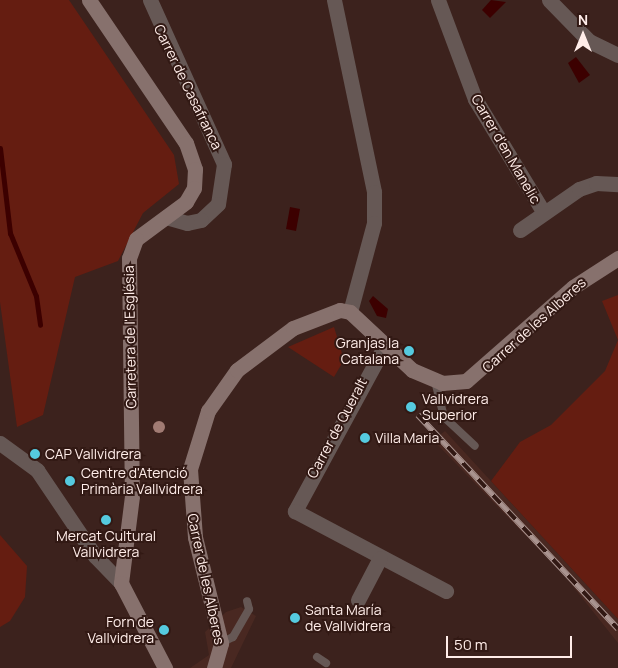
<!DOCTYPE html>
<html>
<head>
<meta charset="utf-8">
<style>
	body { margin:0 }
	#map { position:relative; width:618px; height:668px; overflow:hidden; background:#3c221d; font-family:Manrope,sans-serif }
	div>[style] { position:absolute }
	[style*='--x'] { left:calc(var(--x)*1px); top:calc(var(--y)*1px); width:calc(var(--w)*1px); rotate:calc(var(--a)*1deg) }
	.built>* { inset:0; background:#492821 }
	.green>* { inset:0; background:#651d11 }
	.water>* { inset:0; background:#3c0000 }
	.stream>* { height:5px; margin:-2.5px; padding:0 2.5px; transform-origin:2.5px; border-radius:2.5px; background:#3c0000 }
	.lane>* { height:8px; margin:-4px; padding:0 4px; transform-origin:4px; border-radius:4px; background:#665855 }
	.street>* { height:15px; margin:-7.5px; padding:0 7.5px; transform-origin:7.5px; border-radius:7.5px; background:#665855 }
	.secondary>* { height:15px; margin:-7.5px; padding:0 7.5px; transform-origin:7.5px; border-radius:7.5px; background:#87716d }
	.rail>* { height:5.5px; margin-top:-2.75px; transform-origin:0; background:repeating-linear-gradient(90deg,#321914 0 11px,#a9938f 0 22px); box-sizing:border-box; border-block:1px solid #a9938f }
	.trees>* { width:12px; height:12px; margin:-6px; border-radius:50%; background:#a17b73 }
	.dots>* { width:14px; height:14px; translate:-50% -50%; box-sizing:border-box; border:2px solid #321914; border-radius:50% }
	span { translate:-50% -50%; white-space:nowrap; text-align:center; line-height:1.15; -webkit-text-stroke:4px #321914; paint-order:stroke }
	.street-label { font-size:14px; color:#ffede9 }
	.poi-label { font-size:14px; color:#ffede9 }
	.right { translate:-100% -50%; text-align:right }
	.left { translate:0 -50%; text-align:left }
	.north { position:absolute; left:558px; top:10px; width:50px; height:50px; -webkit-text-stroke:4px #321914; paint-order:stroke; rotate:0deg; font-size:14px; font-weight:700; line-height:20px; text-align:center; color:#ffede9 }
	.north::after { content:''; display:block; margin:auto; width:18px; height:22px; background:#ffede9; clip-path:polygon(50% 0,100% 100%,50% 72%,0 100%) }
	.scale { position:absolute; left:446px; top:636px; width:126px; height:22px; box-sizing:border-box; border:2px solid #ffede9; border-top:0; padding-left:6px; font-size:15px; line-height:18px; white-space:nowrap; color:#ffede9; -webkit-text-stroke:4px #321914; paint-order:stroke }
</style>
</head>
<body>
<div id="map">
	<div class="built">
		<div style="clip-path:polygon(445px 431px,618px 619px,618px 643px,563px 574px,433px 440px)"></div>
		<div style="clip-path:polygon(241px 607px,256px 616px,231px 668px,190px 668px,209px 655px,205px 632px,226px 612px)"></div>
	</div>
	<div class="green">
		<div style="clip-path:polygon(0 0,69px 0,174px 155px,179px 184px,143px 213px,118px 261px,75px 277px,43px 415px,17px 427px,0 302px)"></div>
		<div style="clip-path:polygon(618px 295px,618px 619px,491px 481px,520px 442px,551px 425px,605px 371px,618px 340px,602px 301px)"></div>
		<div style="clip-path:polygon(334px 327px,344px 360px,334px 377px,288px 347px)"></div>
		<div style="clip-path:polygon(0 535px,27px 566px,25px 597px,10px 621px,0 627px)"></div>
	</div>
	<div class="water">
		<div style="clip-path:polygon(491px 0,506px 2px,490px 18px,482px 10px)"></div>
		<div style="clip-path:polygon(576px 57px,590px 75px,579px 83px,568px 63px)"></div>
		<div style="clip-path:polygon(290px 207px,300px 209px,296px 231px,286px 229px)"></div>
		<div style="clip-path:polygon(373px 296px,388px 309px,386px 318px,377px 316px,369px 301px)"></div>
	</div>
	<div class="stream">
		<div style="--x:0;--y:148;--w:86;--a:83.3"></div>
		<div style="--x:10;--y:233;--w:68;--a:67.6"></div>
		<div style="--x:36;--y:296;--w:29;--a:82"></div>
	</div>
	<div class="lane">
		<div style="--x:435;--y:381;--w:37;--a:76"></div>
		<div style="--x:444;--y:417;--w:42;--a:43.1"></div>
		<div style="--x:221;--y:643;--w:13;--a:-27"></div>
		<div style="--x:233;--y:637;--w:32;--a:-60"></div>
		<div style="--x:249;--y:609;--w:8;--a:-104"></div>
		<div style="--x:317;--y:657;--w:11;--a:34"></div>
	</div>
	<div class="street">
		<div style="--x:150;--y:0;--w:180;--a:65.7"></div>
		<div style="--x:224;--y:164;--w:40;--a:98.5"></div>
		<div style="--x:218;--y:204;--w:23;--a:137"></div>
		<div style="--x:201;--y:220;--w:14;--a:168"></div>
		<div style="--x:187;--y:223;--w:22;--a:-164"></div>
		<div style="--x:334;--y:0;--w:196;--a:78.2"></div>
		<div style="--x:374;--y:192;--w:31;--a:90"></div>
		<div style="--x:374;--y:223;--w:92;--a:105.1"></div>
		<div style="--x:438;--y:0;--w:106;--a:69.5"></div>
		<div style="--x:475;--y:99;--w:133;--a:58.8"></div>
		<div style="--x:549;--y:0;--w:57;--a:45.7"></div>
		<div style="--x:589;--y:41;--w:32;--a:26"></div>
		<div style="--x:520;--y:230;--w:72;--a:-34.8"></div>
		<div style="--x:579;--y:189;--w:18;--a:-19"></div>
		<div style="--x:596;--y:183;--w:22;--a:3"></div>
		<div style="--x:384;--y:347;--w:187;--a:118.5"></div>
		<div style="--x:295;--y:511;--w:171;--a:27.9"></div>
		<div style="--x:0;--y:443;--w:46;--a:36.1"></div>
		<div style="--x:37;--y:470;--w:104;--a:56"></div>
		<div style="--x:95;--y:556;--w:37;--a:46"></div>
		<div style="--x:358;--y:600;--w:47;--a:-62.4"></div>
	</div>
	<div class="secondary">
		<div style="--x:89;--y:0;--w:173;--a:55.9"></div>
		<div style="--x:186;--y:143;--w:28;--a:71"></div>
		<div style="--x:195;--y:169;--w:19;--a:93"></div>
		<div style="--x:194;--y:188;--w:16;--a:120"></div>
		<div style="--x:186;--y:202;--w:62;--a:143.5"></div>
		<div style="--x:136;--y:239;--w:20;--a:110"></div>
		<div style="--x:129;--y:258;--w:238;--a:89.3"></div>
		<div style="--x:132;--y:496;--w:88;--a:97.2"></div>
		<div style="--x:121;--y:583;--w:96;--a:62.6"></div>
		<div style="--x:214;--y:668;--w:26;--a:-74"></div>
		<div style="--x:221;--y:643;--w:109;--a:-103.8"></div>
		<div style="--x:195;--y:537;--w:68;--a:-94.2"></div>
		<div style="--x:190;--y:469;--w:61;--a:-72.8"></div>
		<div style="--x:208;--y:411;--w:50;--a:-54.7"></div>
		<div style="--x:237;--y:370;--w:70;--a:-36.9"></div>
		<div style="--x:293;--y:328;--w:50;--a:-21"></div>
		<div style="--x:340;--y:310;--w:10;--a:11"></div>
		<div style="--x:350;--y:312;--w:85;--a:43.1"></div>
		<div style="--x:412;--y:370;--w:33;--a:23"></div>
		<div style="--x:442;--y:383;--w:24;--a:-5"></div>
		<div style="--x:466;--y:381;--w:142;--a:-41.3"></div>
		<div style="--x:573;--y:287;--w:54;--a:-32.8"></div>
	</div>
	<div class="rail">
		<div style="--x:418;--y:415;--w:293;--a:46.9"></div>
	</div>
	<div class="trees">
		<div style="left:159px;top:427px"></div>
	</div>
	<div class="dots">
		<div style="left:409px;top:351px;background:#55cadf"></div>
		<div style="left:411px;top:407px;background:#55cadf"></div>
		<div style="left:365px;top:438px;background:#55cadf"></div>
		<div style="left:35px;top:454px;background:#55cadf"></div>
		<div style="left:70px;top:481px;background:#55cadf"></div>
		<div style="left:106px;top:520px;background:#55cadf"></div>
		<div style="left:295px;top:618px;background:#55cadf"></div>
		<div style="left:164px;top:630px;background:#55cadf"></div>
	</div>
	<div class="street-label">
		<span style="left:188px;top:87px;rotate:64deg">Carrer de Casafranca</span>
		<span style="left:506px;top:149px;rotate:60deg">Carrer d'en Manelic</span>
		<span style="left:534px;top:325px;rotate:-42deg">Carrer de les Alberes</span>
		<span style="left:130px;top:337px;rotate:-91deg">Carretera de l'Església</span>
		<span style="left:337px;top:428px;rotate:-62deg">Carrer de Queralt</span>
		<span style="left:206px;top:579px;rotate:78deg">Carrer de les Alberes</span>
	</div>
	<div class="poi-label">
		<span class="right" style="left:399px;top:351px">Granjas la<br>Catalana</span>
		<span class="left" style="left:422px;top:407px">Vallvidrera<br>Superior</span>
		<span class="left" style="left:375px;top:438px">Villa Maria</span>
		<span class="left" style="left:45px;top:454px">CAP Vallvidrera</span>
		<span class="left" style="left:81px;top:481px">Centre d'Atenció<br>Primària Vallvidrera</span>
		<span style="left:106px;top:544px">Mercat Cultural<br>Vallvidrera</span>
		<span class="left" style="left:305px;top:618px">Santa María<br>de Vallvidrera</span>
		<span class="right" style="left:154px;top:630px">Forn de<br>Vallvidrera</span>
	</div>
	<div class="north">N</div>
	<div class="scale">50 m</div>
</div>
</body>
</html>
